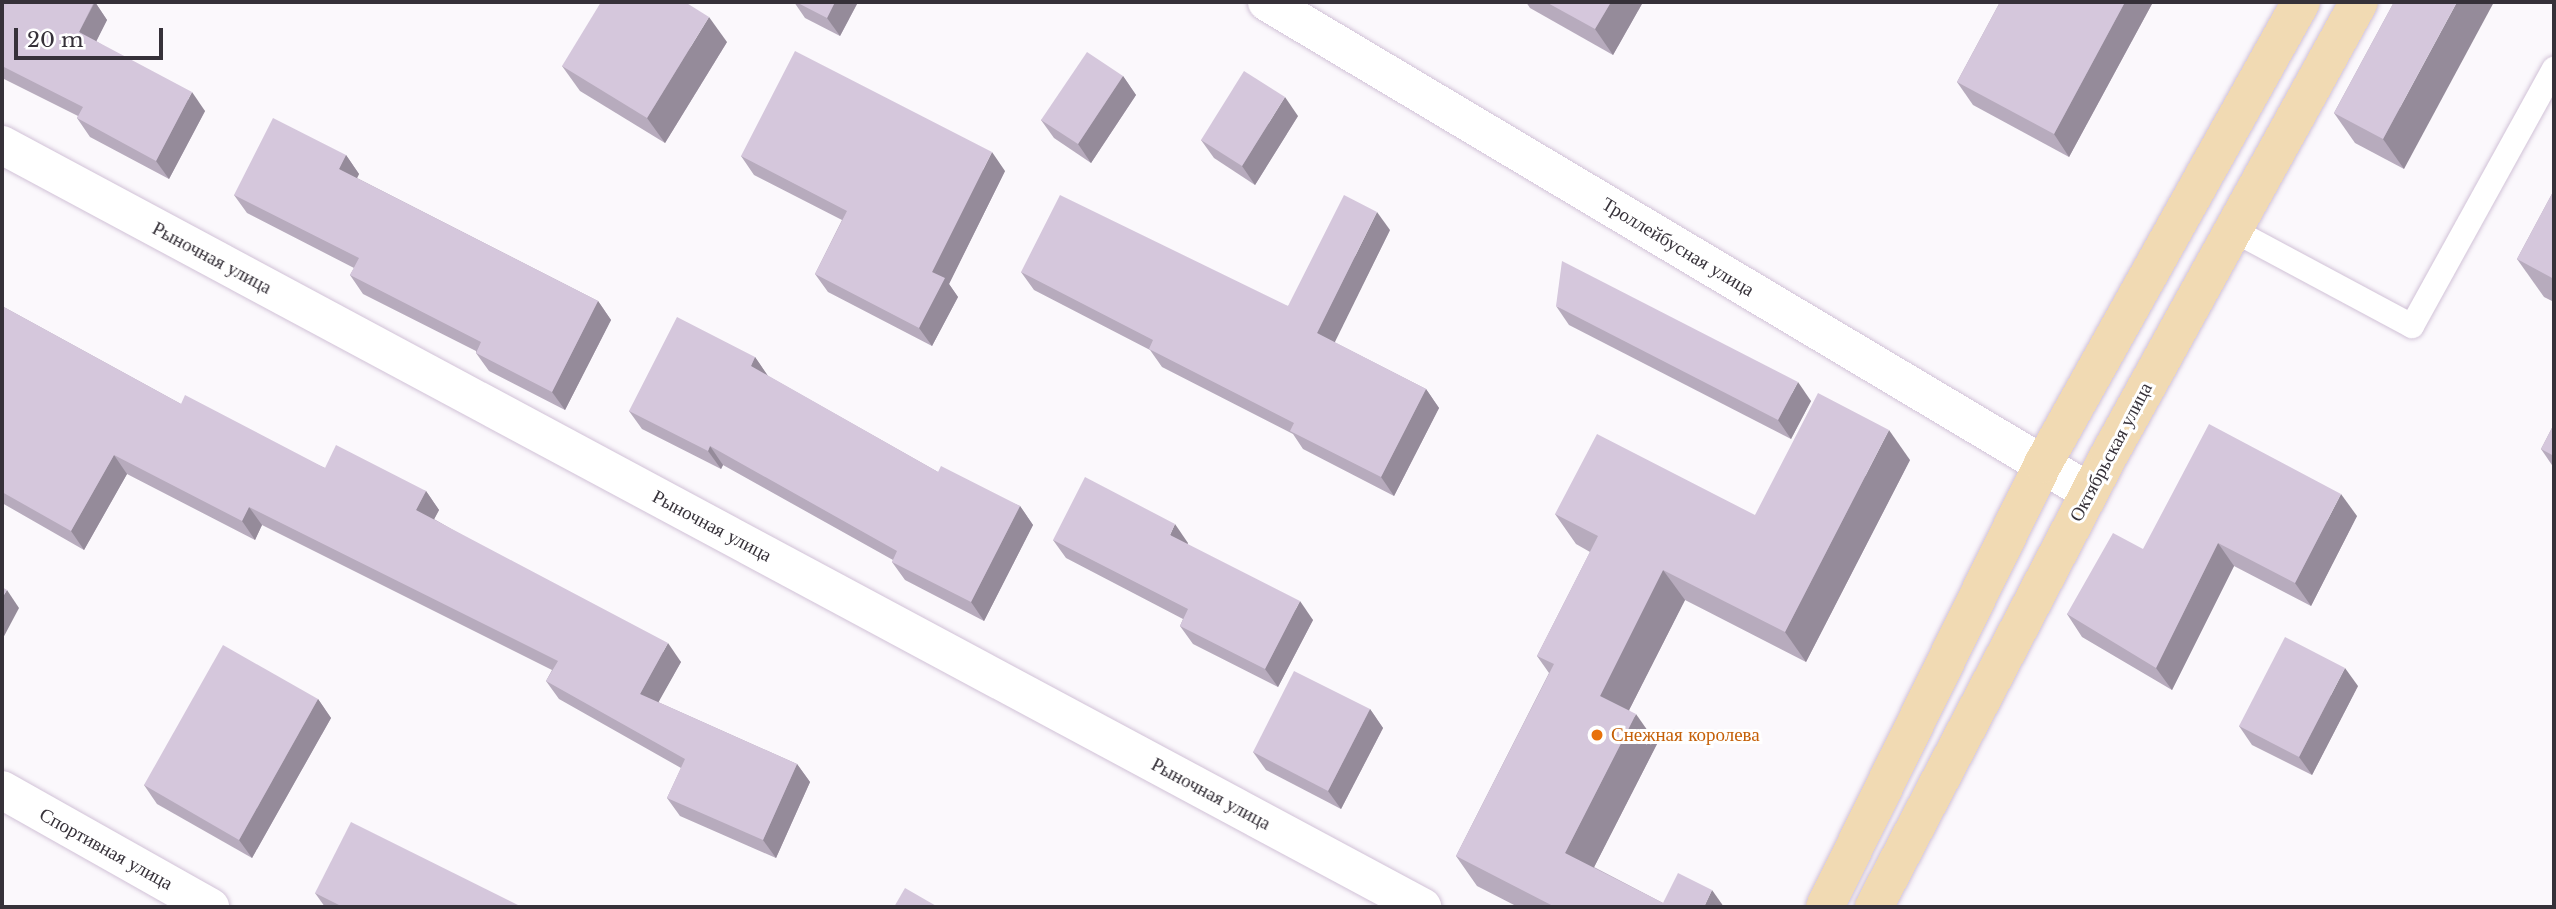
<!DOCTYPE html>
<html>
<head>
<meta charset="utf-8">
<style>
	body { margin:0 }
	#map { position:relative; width:2556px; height:909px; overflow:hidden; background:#fbf8fc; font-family:"Libre Baskerville",serif }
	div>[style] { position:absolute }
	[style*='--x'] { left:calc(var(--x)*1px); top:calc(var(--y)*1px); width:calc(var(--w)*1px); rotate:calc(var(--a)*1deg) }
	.roads { filter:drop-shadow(0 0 2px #d1c2d7) drop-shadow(0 0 2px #d1c2d7) }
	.lane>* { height:24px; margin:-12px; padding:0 12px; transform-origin:12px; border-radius:12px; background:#fff }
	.street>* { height:38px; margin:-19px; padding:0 19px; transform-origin:19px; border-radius:19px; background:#fff }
	.secondary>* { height:38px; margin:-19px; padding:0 19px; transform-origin:19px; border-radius:19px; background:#f1dab3 }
	.wall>* { inset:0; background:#b7abbd }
	.shaded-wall>* { inset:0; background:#958b9a }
	.building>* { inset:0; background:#d5c7dc }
	.dots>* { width:19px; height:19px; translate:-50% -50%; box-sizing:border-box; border:4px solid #fff; border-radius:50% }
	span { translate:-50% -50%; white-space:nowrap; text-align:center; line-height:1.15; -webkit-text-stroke:6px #fff; paint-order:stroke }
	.street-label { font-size:19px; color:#363139 }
	.food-label { font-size:19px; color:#c56008 }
	.left { translate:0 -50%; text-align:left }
	.frame { position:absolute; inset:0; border:4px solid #363139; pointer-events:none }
	.scale { position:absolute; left:14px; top:28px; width:149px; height:32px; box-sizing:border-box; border:4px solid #363139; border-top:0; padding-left:9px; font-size:21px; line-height:24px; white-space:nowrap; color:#363139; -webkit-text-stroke:5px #fff; paint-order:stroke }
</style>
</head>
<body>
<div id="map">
	<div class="roads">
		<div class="lane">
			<div style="--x:2233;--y:230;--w:203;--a:28.2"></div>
			<div style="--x:2412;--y:326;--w:294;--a:-61.1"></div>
		</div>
		<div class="street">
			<div style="--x:1267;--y:2;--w:957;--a:30.8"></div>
			<div style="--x:2;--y:145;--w:1612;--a:28.22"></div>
			<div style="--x:2;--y:790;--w:239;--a:29.4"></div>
		</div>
		<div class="secondary">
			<div style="--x:1825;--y:907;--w:494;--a:-63.8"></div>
			<div style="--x:2043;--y:464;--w:529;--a:-60.82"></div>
			<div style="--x:1874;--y:907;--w:509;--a:-62.53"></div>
			<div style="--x:2109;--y:455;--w:517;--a:-61.11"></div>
		</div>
	</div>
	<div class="wall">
		<div style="clip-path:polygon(2px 2px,95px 2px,107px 20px,96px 41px,205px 111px,169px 179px,90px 137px,77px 118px,78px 116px,2px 78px)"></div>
		<div style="clip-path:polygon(794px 2px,858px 2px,840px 36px,805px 18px)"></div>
		<div style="clip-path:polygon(1526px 2px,1643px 2px,1613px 55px,1530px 8px)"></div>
		<div style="clip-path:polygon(2000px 2px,2153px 2px,2069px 157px,1973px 105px,1957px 82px)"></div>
		<div style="clip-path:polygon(2394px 2px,2404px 169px,2355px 143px,2334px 113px)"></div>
		<div style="clip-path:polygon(727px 42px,665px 143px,580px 91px,562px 66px)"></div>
		<div style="clip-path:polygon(1123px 76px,1136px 95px,1091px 163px,1054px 138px,1041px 120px)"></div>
		<div style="clip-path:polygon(1298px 116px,1255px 185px,1214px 158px,1201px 140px)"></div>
		<div style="clip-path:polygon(346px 155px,359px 174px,357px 178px,598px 301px,611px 320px,565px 410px,489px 371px,476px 353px,476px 351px,363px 294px,350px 275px,354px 268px,247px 213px,234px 195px)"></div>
		<div style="clip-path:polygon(741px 156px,1005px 171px,949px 284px,958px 297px,932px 346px,828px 292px,815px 274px,842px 220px,754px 175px)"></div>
		<div style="clip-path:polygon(2554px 190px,2554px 302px,2544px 297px,2517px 259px)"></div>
		<div style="clip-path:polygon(1390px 230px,1334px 342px,1426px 389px,1439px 408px,1394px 496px,1303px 449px,1293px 434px,1162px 367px,1150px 350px,1034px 290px,1021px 272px,1288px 306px)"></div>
		<div style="clip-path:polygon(2px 306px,181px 404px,325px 468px,426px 491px,439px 510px,434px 519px,681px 662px,658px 702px,797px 764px,810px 782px,776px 858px,680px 816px,667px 798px,681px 768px,559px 699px,546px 681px,552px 670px,262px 525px,255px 540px,127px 474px,84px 550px,2px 503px)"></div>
		<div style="clip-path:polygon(1556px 306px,1811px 401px,1791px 439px,1569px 325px)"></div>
		<div style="clip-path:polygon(755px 357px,768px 376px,938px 472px,1020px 506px,1033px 525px,984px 621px,905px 580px,892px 562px,893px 560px,723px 465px,721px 469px,642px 429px,629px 411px)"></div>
		<div style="clip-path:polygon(2554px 424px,2554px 468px,2541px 449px)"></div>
		<div style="clip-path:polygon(1910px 460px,1806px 662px,1685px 600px,1629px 710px,1657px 744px,1594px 867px,1663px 903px,1724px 907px,1518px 907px,1477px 886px,1456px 856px,1549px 673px,1537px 656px,1590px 552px,1576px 544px,1555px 514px,1755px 515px)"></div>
		<div style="clip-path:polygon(2357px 516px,2311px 606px,2234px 566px,2172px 690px,2082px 637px,2067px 614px,2143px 549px)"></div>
		<div style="clip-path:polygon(1053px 540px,1188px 543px,1187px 544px,1313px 620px,1278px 687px,1193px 644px,1180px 626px,1183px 619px,1066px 558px)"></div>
		<div style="clip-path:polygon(2358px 686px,2312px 775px,2252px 745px,2239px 726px)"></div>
		<div style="clip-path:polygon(318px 699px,331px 718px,252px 858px,157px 804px,144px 785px)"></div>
		<div style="clip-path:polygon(1370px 709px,1383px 728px,1341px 809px,1266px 770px,1253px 752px)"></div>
		<div style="clip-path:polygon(315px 893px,522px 907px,325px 907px)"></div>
	</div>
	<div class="shaded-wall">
		<div style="clip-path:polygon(95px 2px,107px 20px,92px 50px,79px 32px)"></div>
		<div style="clip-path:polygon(835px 2px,858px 2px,840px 36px,827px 18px)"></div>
		<div style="clip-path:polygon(1611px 2px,1643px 2px,1613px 55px,1595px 29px)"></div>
		<div style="clip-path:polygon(2125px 2px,2153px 2px,2069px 157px,2054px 134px)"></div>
		<div style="clip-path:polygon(2457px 2px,2494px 2px,2404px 169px,2383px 139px)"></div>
		<div style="clip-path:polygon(709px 17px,727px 42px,665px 143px,647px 118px)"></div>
		<div style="clip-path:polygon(1123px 76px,1136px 95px,1091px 163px,1078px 144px)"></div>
		<div style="clip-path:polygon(192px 92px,205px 111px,169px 179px,156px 161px)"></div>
		<div style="clip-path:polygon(1285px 97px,1298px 116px,1255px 185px,1242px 166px)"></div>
		<div style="clip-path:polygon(992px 152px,1005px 171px,949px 284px,958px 297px,932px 346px,919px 328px,932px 272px)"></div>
		<div style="clip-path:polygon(346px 155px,359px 174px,352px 188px,339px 169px)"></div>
		<div style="clip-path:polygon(1377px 212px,1390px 230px,1330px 352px,1317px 333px)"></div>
		<div style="clip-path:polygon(598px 301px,611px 320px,565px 410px,552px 392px)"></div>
		<div style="clip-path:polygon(755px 357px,768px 376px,764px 385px,751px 366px)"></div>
		<div style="clip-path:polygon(1798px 382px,1811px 401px,1791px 439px,1778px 420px)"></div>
		<div style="clip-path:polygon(1426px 389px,1439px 408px,1394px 496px,1381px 477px)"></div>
		<div style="clip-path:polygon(1889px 430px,1910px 460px,1806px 662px,1785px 632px)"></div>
		<div style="clip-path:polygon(710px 446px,723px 465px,721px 469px,708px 451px)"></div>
		<div style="clip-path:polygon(114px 455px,127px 474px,84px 550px,71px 531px)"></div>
		<div style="clip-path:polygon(426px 491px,439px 510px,429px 529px,416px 510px)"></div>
		<div style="clip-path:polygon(2341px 494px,2357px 516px,2311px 606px,2295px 583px)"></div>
		<div style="clip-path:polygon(1020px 506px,1033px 525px,984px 621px,971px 602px)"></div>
		<div style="clip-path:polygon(249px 507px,262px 525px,255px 540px,242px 521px)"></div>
		<div style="clip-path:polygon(1175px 524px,1188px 543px,1183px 553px,1170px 535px)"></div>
		<div style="clip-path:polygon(2218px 543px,2234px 566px,2172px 690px,2156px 668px)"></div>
		<div style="clip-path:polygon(1663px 570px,1685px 600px,1621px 726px,1600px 696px)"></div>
		<div style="clip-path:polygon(7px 590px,19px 608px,2px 640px,2px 598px)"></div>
		<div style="clip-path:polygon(1300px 601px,1313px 620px,1278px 687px,1265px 669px)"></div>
		<div style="clip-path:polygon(668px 643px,681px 662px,653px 712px,640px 694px)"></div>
		<div style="clip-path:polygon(2345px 668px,2358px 686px,2312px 775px,2299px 757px)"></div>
		<div style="clip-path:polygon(318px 699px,331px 718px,252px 858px,239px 840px)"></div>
		<div style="clip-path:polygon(1370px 709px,1383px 728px,1341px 809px,1328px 791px)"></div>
		<div style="clip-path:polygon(1636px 714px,1657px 744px,1586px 883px,1565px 853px)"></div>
		<div style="clip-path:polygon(797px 764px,810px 782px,776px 858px,763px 840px)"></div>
		<div style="clip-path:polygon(1712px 890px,1724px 907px,1704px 907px)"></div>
	</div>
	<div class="building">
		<div style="clip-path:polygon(2px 2px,94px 2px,79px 32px,192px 92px,156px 161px,77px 118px,83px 107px,2px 66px)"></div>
		<div style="clip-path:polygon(601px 2px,685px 2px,709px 17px,647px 118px,562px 66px)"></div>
		<div style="clip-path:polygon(796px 2px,835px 2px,827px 18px)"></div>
		<div style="clip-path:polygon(1546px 2px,1611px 2px,1595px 29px)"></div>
		<div style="clip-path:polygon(2000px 2px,2125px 2px,2054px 134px,1957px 82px)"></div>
		<div style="clip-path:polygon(2394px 2px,2457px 2px,2383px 139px,2334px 113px)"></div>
		<div style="clip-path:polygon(795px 51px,992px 152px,932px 272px,945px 278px,919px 328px,815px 274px,847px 211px,741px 156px)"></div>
		<div style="clip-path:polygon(1087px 52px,1123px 76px,1078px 144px,1041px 120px)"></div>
		<div style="clip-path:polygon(1244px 71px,1285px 97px,1242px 166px,1201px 140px)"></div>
		<div style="clip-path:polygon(273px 118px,346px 155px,339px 169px,598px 301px,552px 392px,476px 353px,481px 342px,350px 275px,359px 258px,234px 195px)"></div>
		<div style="clip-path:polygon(2554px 190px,2554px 279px,2517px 259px)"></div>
		<div style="clip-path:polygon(1060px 195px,1288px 306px,1344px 195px,1377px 212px,1317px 333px,1426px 389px,1381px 477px,1290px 431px,1294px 423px,1149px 349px,1153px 340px,1021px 272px)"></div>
		<div style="clip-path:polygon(1562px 261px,1798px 382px,1778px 420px,1556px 306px)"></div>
		<div style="clip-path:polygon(2px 306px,181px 404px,185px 395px,325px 468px,336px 445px,426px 491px,416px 510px,668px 643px,640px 694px,797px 764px,763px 840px,667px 798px,685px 759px,546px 681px,558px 661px,249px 507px,242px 521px,114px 455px,71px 531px,2px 492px)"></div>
		<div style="clip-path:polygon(677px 317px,755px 357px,751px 366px,938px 472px,941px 466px,1020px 506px,971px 602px,892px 562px,897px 551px,710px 446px,708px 451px,629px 411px)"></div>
		<div style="clip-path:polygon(1818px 393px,1889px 430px,1785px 632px,1663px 570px,1600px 696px,1636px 714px,1565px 853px,1663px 903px,1678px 873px,1712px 890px,1704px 907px,1555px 907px,1456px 856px,1554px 664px,1537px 656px,1598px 536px,1555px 514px,1597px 434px,1755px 515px)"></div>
		<div style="clip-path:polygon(2209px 424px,2341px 494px,2295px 583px,2218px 543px,2156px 668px,2067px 614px,2113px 533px,2143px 549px)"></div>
		<div style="clip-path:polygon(2554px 424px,2554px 456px,2541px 449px)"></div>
		<div style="clip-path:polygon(1085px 477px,1175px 524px,1170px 535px,1300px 601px,1265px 669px,1180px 626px,1188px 609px,1053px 540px)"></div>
		<div style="clip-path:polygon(2px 587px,7px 590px,2px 598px)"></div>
		<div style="clip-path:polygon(2285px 637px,2345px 668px,2299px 757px,2239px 726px)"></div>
		<div style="clip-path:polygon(223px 645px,318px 699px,239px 840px,144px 785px)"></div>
		<div style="clip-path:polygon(1294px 671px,1370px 709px,1328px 791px,1253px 752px)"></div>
		<div style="clip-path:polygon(351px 822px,522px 907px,343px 907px,315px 893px)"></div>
		<div style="clip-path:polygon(905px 888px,938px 907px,894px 907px)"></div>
	</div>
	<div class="dots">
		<div style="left:1597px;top:735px;background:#e8710a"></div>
	</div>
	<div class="street-label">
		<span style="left:1678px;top:247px;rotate:31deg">Троллейбусная улица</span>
		<span style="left:212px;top:258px;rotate:28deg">Рыночная улица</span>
		<span style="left:2111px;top:452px;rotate:-62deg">Октябрьская улица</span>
		<span style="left:712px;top:526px;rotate:28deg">Рыночная улица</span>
		<span style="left:1211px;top:794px;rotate:28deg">Рыночная улица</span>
		<span style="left:106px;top:849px;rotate:29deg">Спортивная улица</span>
	</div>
	<div class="food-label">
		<span class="left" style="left:1611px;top:735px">Снежная королева</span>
	</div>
	<div class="frame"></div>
	<div class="scale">20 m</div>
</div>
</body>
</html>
